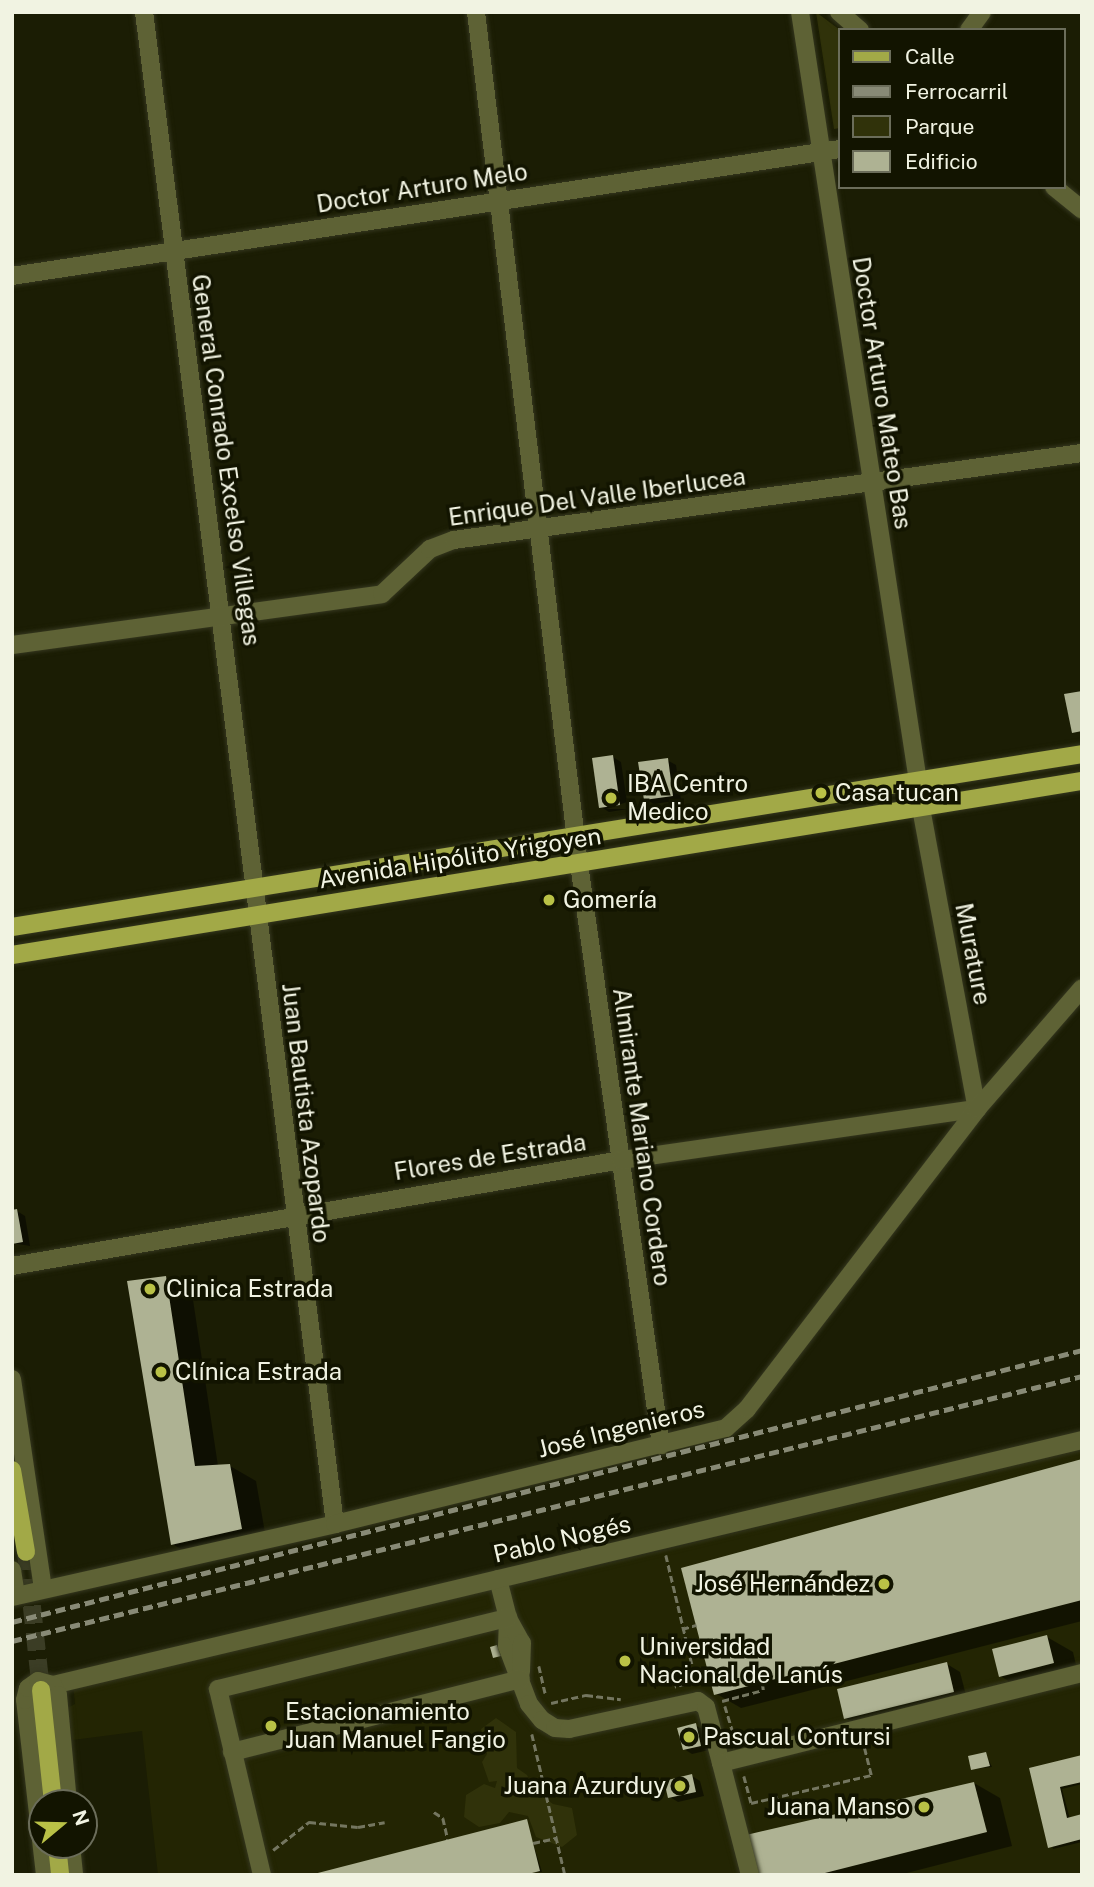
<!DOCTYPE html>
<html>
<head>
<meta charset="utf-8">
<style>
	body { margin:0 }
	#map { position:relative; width:1094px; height:1887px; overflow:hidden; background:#1b1d04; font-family:"Public Sans",sans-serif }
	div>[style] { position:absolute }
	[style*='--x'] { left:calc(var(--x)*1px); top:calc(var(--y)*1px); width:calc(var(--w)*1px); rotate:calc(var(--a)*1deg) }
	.built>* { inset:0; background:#232503 }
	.green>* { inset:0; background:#30320a }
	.shadow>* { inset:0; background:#0007 }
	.building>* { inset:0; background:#aeb293 }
	.major-tunnel>* { height:18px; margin-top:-9px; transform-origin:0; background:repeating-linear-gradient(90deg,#3b3d25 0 18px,transparent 0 27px) }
	.path>* { height:2.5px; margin-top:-1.25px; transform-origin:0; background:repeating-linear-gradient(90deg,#747660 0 7px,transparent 0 10.5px) }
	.roads { filter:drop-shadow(0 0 2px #35371f) drop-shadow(0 0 2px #35371f) }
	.minor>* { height:18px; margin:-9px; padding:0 9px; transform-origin:9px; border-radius:9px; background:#5e6235 }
	.major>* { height:18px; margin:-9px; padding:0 9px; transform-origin:9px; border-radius:9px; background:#a2a947 }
	.rail>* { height:5px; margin-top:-2.5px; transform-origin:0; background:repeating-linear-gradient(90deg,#888a76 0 10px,transparent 0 15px) }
	.dots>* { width:19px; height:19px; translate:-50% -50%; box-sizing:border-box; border:4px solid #121400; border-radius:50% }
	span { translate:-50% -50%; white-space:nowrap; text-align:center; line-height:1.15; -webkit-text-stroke:7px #121400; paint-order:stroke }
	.street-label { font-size:24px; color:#f1f3e2 }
	.poi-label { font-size:24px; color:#f1f3e2 }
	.left { translate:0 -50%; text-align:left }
	.right { translate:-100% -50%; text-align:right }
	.frame { position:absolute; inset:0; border:14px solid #f1f3e2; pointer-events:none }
	.legend { position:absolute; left:838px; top:28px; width:228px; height:161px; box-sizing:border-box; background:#121400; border:2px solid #6b6d5a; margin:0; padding:9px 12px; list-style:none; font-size:21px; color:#f1f3e2 }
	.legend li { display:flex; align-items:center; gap:14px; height:35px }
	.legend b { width:35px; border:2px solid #6b6d5a }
	.north { position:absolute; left:28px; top:1789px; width:70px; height:70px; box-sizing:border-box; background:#121400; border:2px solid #6b6d5a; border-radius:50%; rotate:71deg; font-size:19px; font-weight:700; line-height:28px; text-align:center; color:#f1f3e2 }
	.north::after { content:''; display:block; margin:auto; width:24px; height:32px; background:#b9c146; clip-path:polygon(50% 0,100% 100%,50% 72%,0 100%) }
</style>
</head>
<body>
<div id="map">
	<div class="built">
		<div style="clip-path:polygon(1082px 1449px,1082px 1875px,158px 1875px,142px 1731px,65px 1741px,62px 1711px,75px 1704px,73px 1683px,385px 1609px,549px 1578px)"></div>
	</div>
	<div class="green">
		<div style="clip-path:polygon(816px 12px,840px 30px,840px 128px,834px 129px)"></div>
		<div style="clip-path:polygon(496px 1718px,516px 1732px,517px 1768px,527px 1775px,536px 1792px,553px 1804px,572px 1808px,577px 1835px,562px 1847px,536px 1837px,528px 1816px,509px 1812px,500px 1823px,479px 1827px,464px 1817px,466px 1795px,484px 1784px,495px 1788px,497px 1781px,489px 1782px,482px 1762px,487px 1754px,481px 1729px)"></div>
	</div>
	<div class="shadow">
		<div style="clip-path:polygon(613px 757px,621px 762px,627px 802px,606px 809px,628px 809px,609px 812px,601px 807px)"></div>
		<div style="clip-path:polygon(667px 760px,676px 765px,681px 800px,654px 804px,645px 799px)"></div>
		<div style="clip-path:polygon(17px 1211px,25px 1216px,30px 1246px,12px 1243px)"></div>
		<div style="clip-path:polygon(166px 1278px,192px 1293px,218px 1466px,230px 1466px,256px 1481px,267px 1544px,198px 1558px,172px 1544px)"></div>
		<div style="clip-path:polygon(1082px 1461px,1082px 1621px,741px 1708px,715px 1693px)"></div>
		<div style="clip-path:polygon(1047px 1637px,1073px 1652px,1079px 1678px,1026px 1691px,1000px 1676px)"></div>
		<div style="clip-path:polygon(947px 1664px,960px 1672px,967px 1699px,858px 1725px,845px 1718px)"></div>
		<div style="clip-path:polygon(695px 1725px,704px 1730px,709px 1750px,692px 1754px,684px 1749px)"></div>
		<div style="clip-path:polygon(986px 1754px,992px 1767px,973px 1769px)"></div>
		<div style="clip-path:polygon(1082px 1757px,1082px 1784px,1062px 1789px,1070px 1819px,1082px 1816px,1082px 1842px,1053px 1849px,1031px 1769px)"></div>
		<div style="clip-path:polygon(692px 1776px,700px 1781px,704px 1796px,678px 1802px,670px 1797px)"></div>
		<div style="clip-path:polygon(974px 1783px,1000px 1798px,1012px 1846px,899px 1875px,758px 1875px)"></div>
		<div style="clip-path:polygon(526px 1821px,542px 1872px,313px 1875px)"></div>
	</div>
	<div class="building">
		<div style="clip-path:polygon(1082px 691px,1082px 731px,1072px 733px,1064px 694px)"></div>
		<div style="clip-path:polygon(613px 755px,620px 805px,599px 808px,592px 758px)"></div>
		<div style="clip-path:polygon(668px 758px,673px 796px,644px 800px,638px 762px)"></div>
		<div style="clip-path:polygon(17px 1209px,23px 1242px,12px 1244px,12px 1210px)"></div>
		<div style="clip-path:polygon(166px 1276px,195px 1466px,230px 1464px,242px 1529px,171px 1545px,127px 1281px)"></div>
		<div style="clip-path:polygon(1082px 1459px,1082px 1600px,714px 1695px,681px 1568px)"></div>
		<div style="clip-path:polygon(1047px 1635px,1054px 1663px,999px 1677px,992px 1649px)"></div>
		<div style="clip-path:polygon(497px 1645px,501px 1656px,493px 1658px,490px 1647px)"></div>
		<div style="clip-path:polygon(947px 1662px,954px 1692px,844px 1719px,837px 1689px)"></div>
		<div style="clip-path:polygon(696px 1723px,701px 1746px,683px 1750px,677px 1728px)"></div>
		<div style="clip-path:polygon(986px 1752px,990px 1766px,971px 1770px,968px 1756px)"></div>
		<div style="clip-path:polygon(1082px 1755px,1082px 1782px,1060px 1787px,1067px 1818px,1082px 1814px,1082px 1839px,1048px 1848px,1029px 1768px)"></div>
		<div style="clip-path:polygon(692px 1774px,696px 1792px,668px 1798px,664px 1781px)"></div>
		<div style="clip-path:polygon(974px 1782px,987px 1832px,817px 1875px,757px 1875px,746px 1835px)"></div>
		<div style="clip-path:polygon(527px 1819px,540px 1871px,524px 1875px,310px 1875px)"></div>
	</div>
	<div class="major-tunnel">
		<div style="--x:26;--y:1552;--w:139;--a:83.8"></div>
	</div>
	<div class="path">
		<div style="--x:666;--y:1555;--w:130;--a:76.6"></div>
		<div style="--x:696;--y:1681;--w:22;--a:164"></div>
		<div style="--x:682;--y:1629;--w:15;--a:-16"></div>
		<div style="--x:539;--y:1666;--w:28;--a:77"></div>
		<div style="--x:722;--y:1701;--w:42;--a:-15"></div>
		<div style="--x:763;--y:1690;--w:8;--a:-97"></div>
		<div style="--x:551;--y:1703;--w:36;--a:-13"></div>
		<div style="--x:586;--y:1695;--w:35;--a:7"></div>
		<div style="--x:725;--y:1706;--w:39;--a:73"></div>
		<div style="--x:532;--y:1734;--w:145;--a:76.8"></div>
		<div style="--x:744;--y:1776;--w:28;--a:75"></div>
		<div style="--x:751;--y:1803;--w:123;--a:-13.1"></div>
		<div style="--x:871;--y:1775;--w:32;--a:-104"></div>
		<div style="--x:434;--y:1812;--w:11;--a:34"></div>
		<div style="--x:443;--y:1818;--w:22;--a:77"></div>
		<div style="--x:533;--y:1843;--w:24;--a:-12"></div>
		<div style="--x:273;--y:1850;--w:46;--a:-37.9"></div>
		<div style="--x:309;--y:1822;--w:49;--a:5.8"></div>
		<div style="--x:358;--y:1827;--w:27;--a:-10"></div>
	</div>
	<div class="roads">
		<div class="minor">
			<div style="--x:144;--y:12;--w:1524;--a:82.8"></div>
			<div style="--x:476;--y:12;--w:858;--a:83.11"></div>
			<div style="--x:579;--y:864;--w:587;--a:81.97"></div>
			<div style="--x:800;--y:12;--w:778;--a:81.28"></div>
			<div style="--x:839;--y:12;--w:28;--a:41"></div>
			<div style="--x:969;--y:30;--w:22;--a:-54"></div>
			<div style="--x:1054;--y:187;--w:36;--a:39"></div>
			<div style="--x:12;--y:276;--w:838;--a:-8.72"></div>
			<div style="--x:12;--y:645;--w:373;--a:-7.8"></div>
			<div style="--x:382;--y:594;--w:66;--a:-43.2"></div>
			<div style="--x:430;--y:549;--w:26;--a:-21"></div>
			<div style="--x:454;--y:540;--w:634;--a:-7.89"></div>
			<div style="--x:921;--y:808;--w:306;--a:79.5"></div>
			<div style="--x:12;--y:1266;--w:618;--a:-9.87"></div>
			<div style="--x:621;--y:1160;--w:360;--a:-8.2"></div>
			<div style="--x:12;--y:1379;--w:212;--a:81.6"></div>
			<div style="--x:12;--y:1570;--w:26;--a:81"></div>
			<div style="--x:498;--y:1579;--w:40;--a:75.6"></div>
			<div style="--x:508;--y:1618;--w:28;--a:92"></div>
			<div style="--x:507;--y:1646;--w:62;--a:69.2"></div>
			<div style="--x:529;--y:1704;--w:21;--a:51"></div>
			<div style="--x:542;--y:1720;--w:15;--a:32"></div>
			<div style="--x:555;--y:1728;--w:14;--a:4"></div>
			<div style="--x:569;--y:1729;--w:132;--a:-12.2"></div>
			<div style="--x:698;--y:1701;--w:10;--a:37"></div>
			<div style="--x:706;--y:1707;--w:58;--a:75"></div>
			<div style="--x:721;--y:1763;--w:372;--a:-14"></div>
			<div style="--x:12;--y:1597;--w:331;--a:-12.7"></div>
			<div style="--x:335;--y:1524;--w:403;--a:-13.8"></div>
			<div style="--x:726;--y:1428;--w:28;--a:-42"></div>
			<div style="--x:747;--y:1409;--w:378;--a:-52.5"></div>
			<div style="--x:977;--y:1109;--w:160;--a:-49"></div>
			<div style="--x:509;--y:1620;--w:26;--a:61"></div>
			<div style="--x:522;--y:1643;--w:29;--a:92"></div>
			<div style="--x:53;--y:1685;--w:1058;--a:-13.39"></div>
			<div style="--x:232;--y:1752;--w:298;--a:-14.2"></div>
			<div style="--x:721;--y:1763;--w:116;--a:75.5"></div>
			<div style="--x:71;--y:1845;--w:30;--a:84"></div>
			<div style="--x:45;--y:1875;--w:176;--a:-96.5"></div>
			<div style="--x:25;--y:1700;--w:12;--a:-76"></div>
			<div style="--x:28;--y:1688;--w:12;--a:-35"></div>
			<div style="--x:38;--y:1681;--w:16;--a:15"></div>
			<div style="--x:53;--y:1685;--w:11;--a:63"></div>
			<div style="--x:58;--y:1695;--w:108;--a:84.7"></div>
			<div style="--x:262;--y:1875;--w:191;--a:-103.3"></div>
			<div style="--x:218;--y:1689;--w:299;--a:-13.8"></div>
		</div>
		<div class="major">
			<div style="--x:12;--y:927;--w:1084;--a:-9.18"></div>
			<div style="--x:12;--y:955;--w:1084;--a:-9.24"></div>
			<div style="--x:12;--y:1470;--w:83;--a:80.3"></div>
			<div style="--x:41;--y:1690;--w:114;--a:83.9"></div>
			<div style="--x:57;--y:1845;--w:30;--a:84"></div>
		</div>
	</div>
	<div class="rail">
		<div style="--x:12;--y:1622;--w:1104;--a:-14.26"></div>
		<div style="--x:12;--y:1641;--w:1102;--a:-13.91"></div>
	</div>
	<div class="dots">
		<div style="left:821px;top:793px;background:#b9c146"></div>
		<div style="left:611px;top:798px;background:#b9c146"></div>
		<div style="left:549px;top:900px;background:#b9c146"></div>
		<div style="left:150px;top:1289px;background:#b9c146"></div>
		<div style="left:161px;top:1372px;background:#b9c146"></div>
		<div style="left:884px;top:1584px;background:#b9c146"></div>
		<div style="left:625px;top:1661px;background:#b9c146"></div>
		<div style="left:271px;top:1726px;background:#b9c146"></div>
		<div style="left:689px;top:1737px;background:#b9c146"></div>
		<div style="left:680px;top:1786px;background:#b9c146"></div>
		<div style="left:924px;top:1807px;background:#b9c146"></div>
	</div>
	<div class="street-label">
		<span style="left:422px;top:188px;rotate:-9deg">Doctor Arturo Melo</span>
		<span style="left:882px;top:393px;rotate:81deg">Doctor Arturo Mateo Bas</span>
		<span style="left:226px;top:460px;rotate:82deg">General Conrado Excelso Villegas</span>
		<span style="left:597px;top:497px;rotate:-8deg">Enrique Del Valle Iberlucea</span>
		<span style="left:460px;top:858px;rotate:-9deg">Avenida Hipólito Yrigoyen</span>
		<span style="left:973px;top:954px;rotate:79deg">Murature</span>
		<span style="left:306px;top:1113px;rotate:83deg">Juan Bautista Azopardo</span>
		<span style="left:642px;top:1137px;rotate:82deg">Almirante Mariano Cordero</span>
		<span style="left:490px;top:1157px;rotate:-9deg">Flores de Estrada</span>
		<span style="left:621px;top:1429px;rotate:-14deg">José Ingenieros</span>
		<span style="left:562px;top:1539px;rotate:-13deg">Pablo Nogés</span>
	</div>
	<div class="poi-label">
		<span class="left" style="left:627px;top:798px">IBA Centro<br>Medico</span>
		<span class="left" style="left:835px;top:793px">Casa tucan</span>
		<span class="left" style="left:563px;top:900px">Gomería</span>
		<span class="left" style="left:166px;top:1289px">Clinica Estrada</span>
		<span class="left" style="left:175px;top:1372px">Clínica Estrada</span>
		<span class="right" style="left:870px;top:1584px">José Hernández</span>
		<span class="left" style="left:639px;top:1661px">Universidad<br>Nacional de Lanús</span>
		<span class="left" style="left:285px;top:1726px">Estacionamiento<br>Juan Manuel Fangio</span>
		<span class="left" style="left:703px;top:1737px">Pascual Contursi</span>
		<span class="right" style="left:666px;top:1786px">Juana Azurduy</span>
		<span class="right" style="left:910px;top:1807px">Juana Manso</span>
	</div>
	<div class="frame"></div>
	<ul class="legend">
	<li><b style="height:9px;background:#a2a947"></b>Calle</li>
	<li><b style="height:9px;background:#888a76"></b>Ferrocarril</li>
	<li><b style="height:19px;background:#30320a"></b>Parque</li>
	<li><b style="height:19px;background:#aeb293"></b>Edificio</li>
	</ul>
	<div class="north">N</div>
</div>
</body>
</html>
